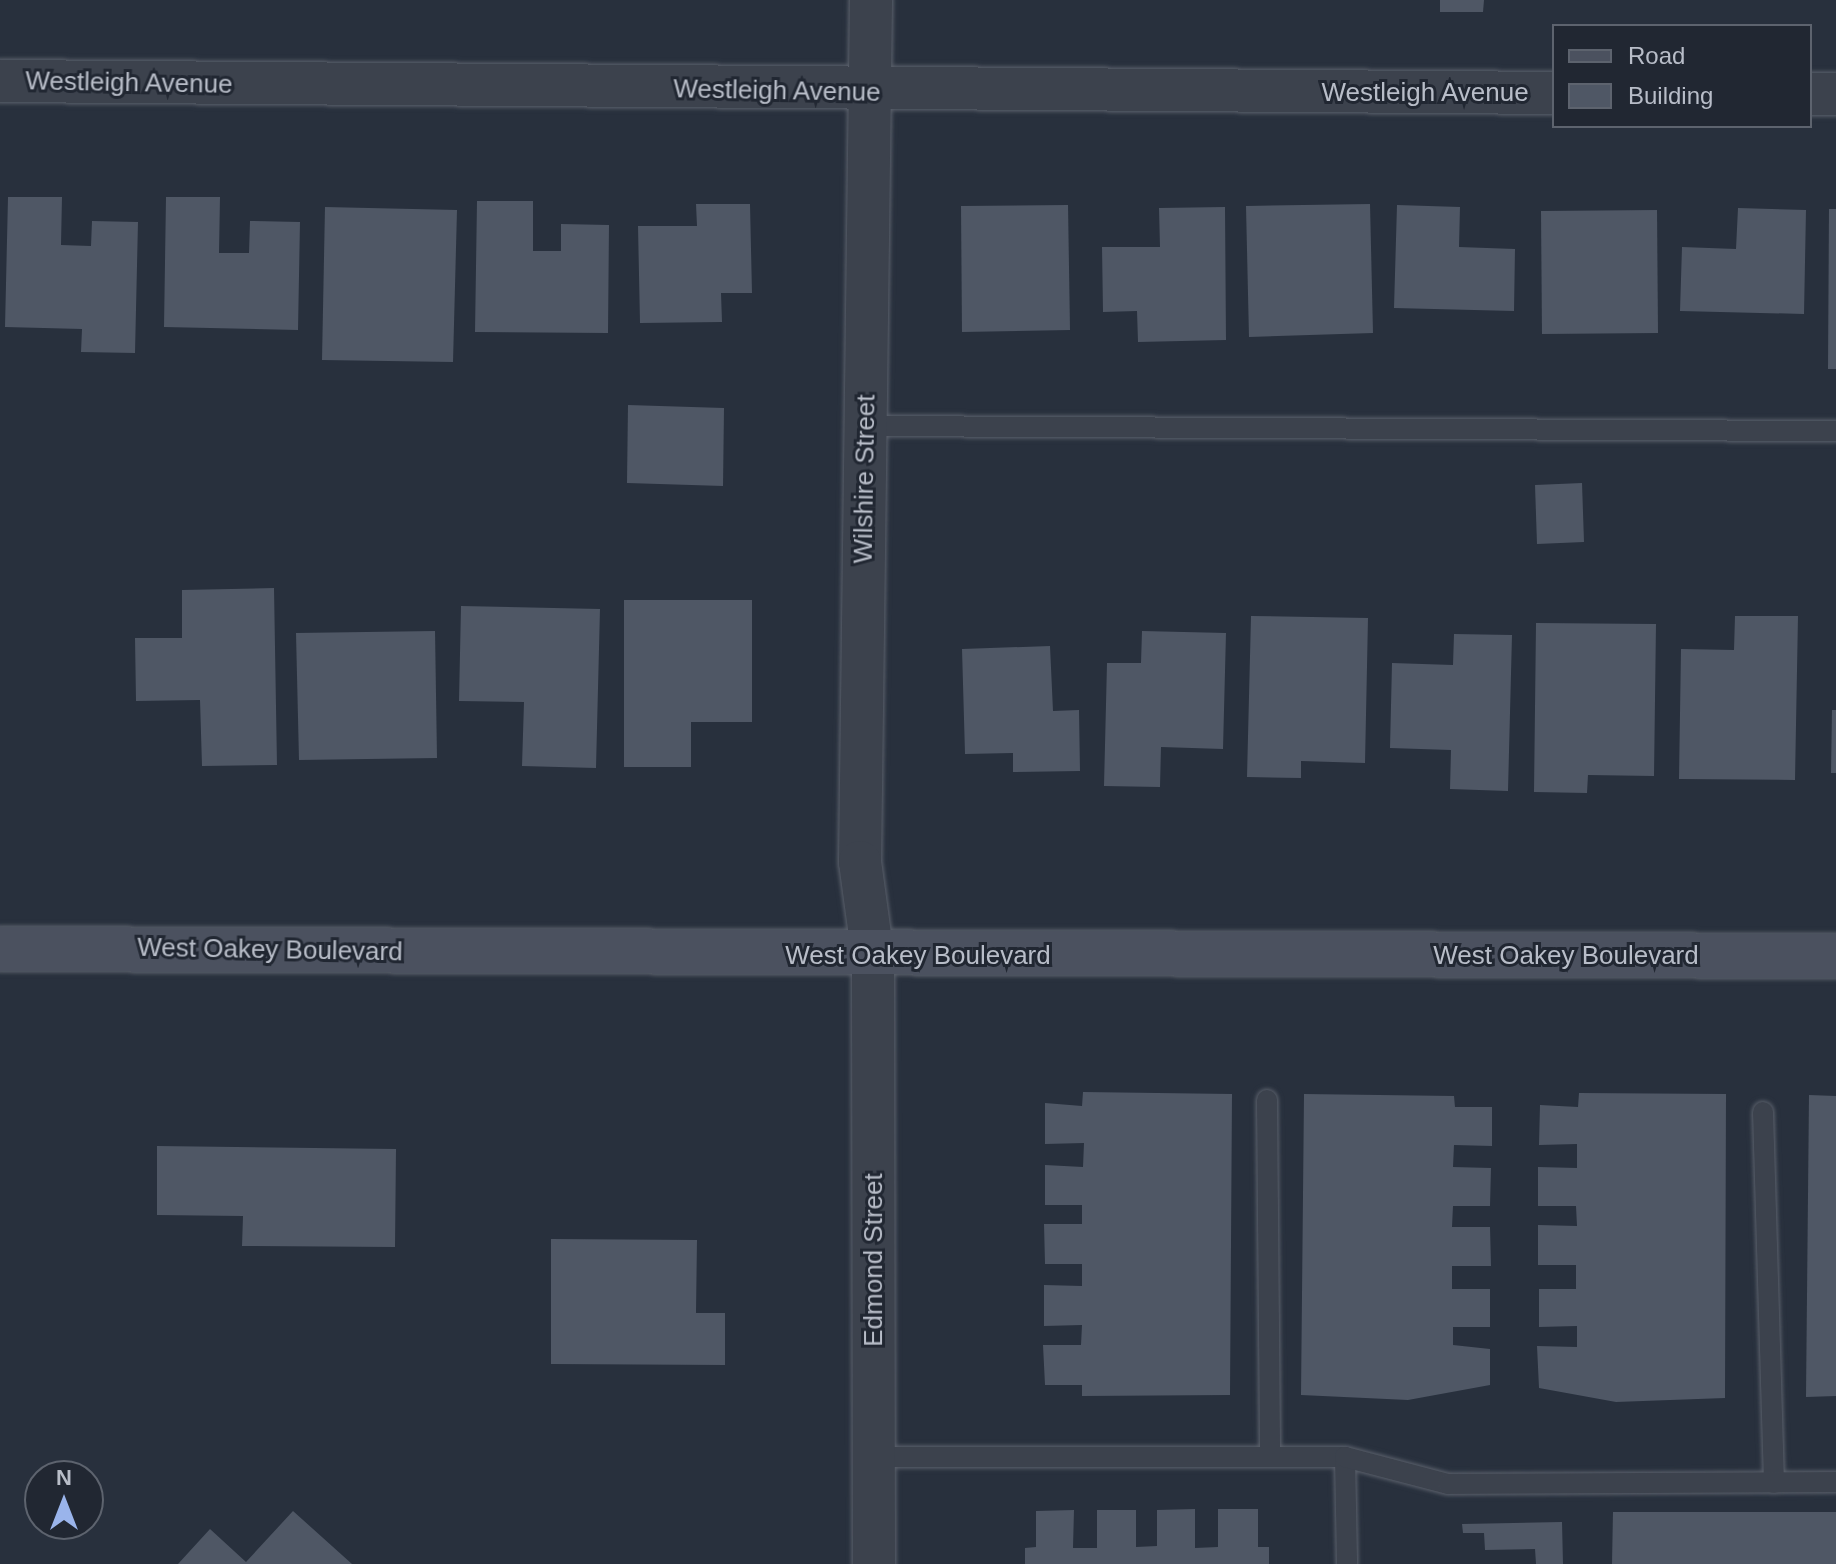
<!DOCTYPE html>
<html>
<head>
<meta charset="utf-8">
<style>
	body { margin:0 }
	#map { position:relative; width:1836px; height:1564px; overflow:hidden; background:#28303d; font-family:Helvetica,sans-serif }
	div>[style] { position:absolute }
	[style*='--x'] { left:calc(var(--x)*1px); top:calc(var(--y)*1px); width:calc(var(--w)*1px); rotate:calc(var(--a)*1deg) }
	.building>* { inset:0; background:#4f5765 }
	.roads { filter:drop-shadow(0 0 2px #5a606b) drop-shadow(0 0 2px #5a606b) }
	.lane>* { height:20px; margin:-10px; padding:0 10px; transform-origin:10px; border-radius:10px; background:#3c424d }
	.street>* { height:42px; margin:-21px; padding:0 21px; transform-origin:21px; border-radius:21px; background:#3c424d }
	.secondary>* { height:44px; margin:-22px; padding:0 22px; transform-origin:22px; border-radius:22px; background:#4b515f }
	span { translate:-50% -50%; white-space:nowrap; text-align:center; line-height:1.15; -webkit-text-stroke:6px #212732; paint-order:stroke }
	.street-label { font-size:26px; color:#b8bdc8 }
	.legend { position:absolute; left:1552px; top:24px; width:260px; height:104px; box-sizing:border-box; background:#212732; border:2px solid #5d636e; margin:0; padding:10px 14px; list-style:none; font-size:24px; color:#b8bdc8 }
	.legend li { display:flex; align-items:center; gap:16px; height:40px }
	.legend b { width:40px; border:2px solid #5d636e }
	.north { position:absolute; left:24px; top:1460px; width:80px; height:80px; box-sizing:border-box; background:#212732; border:2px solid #5d636e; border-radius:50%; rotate:0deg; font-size:22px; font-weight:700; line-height:32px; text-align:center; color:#b8bdc8 }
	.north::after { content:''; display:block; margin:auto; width:28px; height:36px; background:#9ab4eb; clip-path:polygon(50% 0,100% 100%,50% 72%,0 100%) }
</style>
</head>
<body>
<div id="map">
	<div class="building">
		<div style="clip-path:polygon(1440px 0,1484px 0,1483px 12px,1440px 12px)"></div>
		<div style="clip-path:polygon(8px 197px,62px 197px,61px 245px,91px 246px,92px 221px,138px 222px,135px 353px,81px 352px,82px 329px,5px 327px)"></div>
		<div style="clip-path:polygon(166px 197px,220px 197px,219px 253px,249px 253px,250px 221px,300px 222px,298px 330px,164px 327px)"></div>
		<div style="clip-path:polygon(477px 201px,533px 201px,533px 251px,561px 251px,561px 224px,609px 225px,608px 333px,475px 332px)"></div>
		<div style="clip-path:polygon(696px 204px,750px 204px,752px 293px,721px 293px,722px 322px,640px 323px,638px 226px,697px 226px)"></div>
		<div style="clip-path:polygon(1370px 204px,1373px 333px,1249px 337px,1246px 206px)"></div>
		<div style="clip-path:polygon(1068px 205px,1070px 330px,962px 332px,961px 206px)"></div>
		<div style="clip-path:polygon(1397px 205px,1460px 207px,1459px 247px,1515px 249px,1514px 311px,1394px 308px)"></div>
		<div style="clip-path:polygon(325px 207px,457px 210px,453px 362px,322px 360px)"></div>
		<div style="clip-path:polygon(1225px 207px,1226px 340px,1138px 342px,1137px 311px,1103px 312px,1102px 247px,1160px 247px,1159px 208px)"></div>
		<div style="clip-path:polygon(1738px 208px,1806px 210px,1804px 314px,1680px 311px,1682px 247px,1736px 249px)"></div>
		<div style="clip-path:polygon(1829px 209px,1836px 209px,1836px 369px,1828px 369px)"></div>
		<div style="clip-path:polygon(1657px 210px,1658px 333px,1542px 334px,1541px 211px)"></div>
		<div style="clip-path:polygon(628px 405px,724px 408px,723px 486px,627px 483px)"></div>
		<div style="clip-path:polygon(1582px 483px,1584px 542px,1537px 544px,1535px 485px)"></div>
		<div style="clip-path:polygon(274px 588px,277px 765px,202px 766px,200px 700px,136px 701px,135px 638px,182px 638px,182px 590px)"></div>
		<div style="clip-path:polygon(624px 600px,752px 600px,752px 722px,691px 722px,691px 767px,624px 767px)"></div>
		<div style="clip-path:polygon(461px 606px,600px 609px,596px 768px,522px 766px,524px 702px,459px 701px)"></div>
		<div style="clip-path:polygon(1251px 616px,1368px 618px,1365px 763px,1301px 761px,1301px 778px,1247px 777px)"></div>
		<div style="clip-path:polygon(1735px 616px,1798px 616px,1795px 780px,1679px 779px,1681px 649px,1734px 650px)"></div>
		<div style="clip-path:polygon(1536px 623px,1656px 624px,1654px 776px,1588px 775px,1587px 793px,1534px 792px)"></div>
		<div style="clip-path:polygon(435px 631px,437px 758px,299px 760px,296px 633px)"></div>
		<div style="clip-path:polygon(1142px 631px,1226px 633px,1223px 749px,1161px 747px,1160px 787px,1104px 786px,1107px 663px,1141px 663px)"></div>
		<div style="clip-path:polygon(1454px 634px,1512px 635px,1508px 791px,1450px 789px,1451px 750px,1390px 748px,1392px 663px,1453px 665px)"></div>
		<div style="clip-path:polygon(1050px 646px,1053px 711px,1079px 710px,1080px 771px,1013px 772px,1013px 753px,965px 754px,962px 649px)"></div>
		<div style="clip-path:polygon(1832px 710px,1836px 710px,1836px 773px,1831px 773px)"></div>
		<div style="clip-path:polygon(1083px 1092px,1232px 1094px,1230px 1395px,1082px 1396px,1082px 1385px,1045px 1385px,1043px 1345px,1081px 1345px,1082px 1325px,1044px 1326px,1044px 1285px,1082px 1286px,1082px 1264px,1045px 1264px,1044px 1224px,1082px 1224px,1082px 1205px,1045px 1205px,1045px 1165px,1083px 1167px,1084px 1143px,1045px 1144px,1045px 1103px,1082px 1106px)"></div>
		<div style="clip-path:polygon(1579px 1093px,1726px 1094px,1725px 1398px,1616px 1402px,1539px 1388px,1537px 1346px,1577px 1347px,1577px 1326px,1539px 1327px,1539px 1289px,1576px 1289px,1576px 1265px,1538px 1265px,1538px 1225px,1577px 1226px,1576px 1206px,1538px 1206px,1538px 1167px,1577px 1168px,1577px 1144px,1539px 1145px,1540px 1105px,1578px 1107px)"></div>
		<div style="clip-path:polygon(1304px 1094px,1454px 1096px,1455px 1107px,1492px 1107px,1492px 1146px,1454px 1145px,1453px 1167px,1491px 1168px,1490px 1206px,1453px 1206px,1452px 1227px,1490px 1227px,1491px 1266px,1452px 1266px,1452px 1289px,1490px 1289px,1490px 1327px,1453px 1327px,1453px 1345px,1490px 1349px,1490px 1385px,1408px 1400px,1301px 1395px)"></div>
		<div style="clip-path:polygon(1809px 1095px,1836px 1096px,1836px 1396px,1806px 1397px)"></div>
		<div style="clip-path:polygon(157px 1146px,396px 1149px,395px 1247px,242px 1246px,243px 1216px,157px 1215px)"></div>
		<div style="clip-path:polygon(551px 1239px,697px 1240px,696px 1313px,725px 1313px,725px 1365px,551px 1364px)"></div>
		<div style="clip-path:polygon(1195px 1509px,1195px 1548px,1218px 1547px,1218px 1509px,1258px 1509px,1258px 1547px,1269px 1547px,1269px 1564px,1025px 1564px,1025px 1548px,1036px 1547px,1036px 1511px,1074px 1510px,1073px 1548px,1097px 1548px,1097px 1510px,1136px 1510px,1136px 1547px,1157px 1546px,1157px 1510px)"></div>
		<div style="clip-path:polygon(293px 1511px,352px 1564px,178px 1564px,210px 1529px,246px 1562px)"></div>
		<div style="clip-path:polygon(1613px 1512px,1836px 1512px,1836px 1564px,1612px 1564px)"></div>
		<div style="clip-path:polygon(1562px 1522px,1563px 1564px,1536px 1564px,1535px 1549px,1485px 1550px,1484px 1533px,1463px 1533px,1462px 1524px)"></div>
	</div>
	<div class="roads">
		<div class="lane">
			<div style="--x:866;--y:426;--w:970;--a:0.3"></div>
			<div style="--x:1267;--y:1100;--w:357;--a:89.5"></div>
			<div style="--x:1763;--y:1112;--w:371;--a:88.3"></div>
			<div style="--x:874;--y:1457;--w:471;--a:0"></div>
			<div style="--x:1345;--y:1457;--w:107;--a:88.9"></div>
			<div style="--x:1345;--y:1457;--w:106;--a:14.7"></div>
			<div style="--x:1448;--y:1484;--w:388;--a:-0.3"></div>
		</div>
		<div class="street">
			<div style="--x:871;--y:0;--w:862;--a:90.73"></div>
			<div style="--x:860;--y:862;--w:96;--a:82.2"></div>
			<div style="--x:873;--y:957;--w:607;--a:89.91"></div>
			<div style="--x:0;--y:81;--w:1554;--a:0.44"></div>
			<div style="--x:1810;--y:94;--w:26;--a:0"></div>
		</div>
		<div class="secondary">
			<div style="--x:0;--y:949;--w:1836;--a:0.22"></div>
		</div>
	</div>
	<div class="street-label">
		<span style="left:129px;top:83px;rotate:1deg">Westleigh Avenue</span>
		<span style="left:777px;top:91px;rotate:1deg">Westleigh Avenue</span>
		<span style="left:1425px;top:93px">Westleigh Avenue</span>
		<span style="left:865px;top:479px;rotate:-89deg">Wilshire Street</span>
		<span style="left:270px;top:950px;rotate:1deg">West Oakey Boulevard</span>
		<span style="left:918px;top:956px">West Oakey Boulevard</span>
		<span style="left:1566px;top:956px">West Oakey Boulevard</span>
		<span style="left:874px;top:1260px;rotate:-90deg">Edmond Street</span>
	</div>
	<ul class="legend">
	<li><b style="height:10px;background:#4b515f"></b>Road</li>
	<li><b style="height:22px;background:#4f5765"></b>Building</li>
	</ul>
	<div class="north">N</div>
</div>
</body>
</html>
